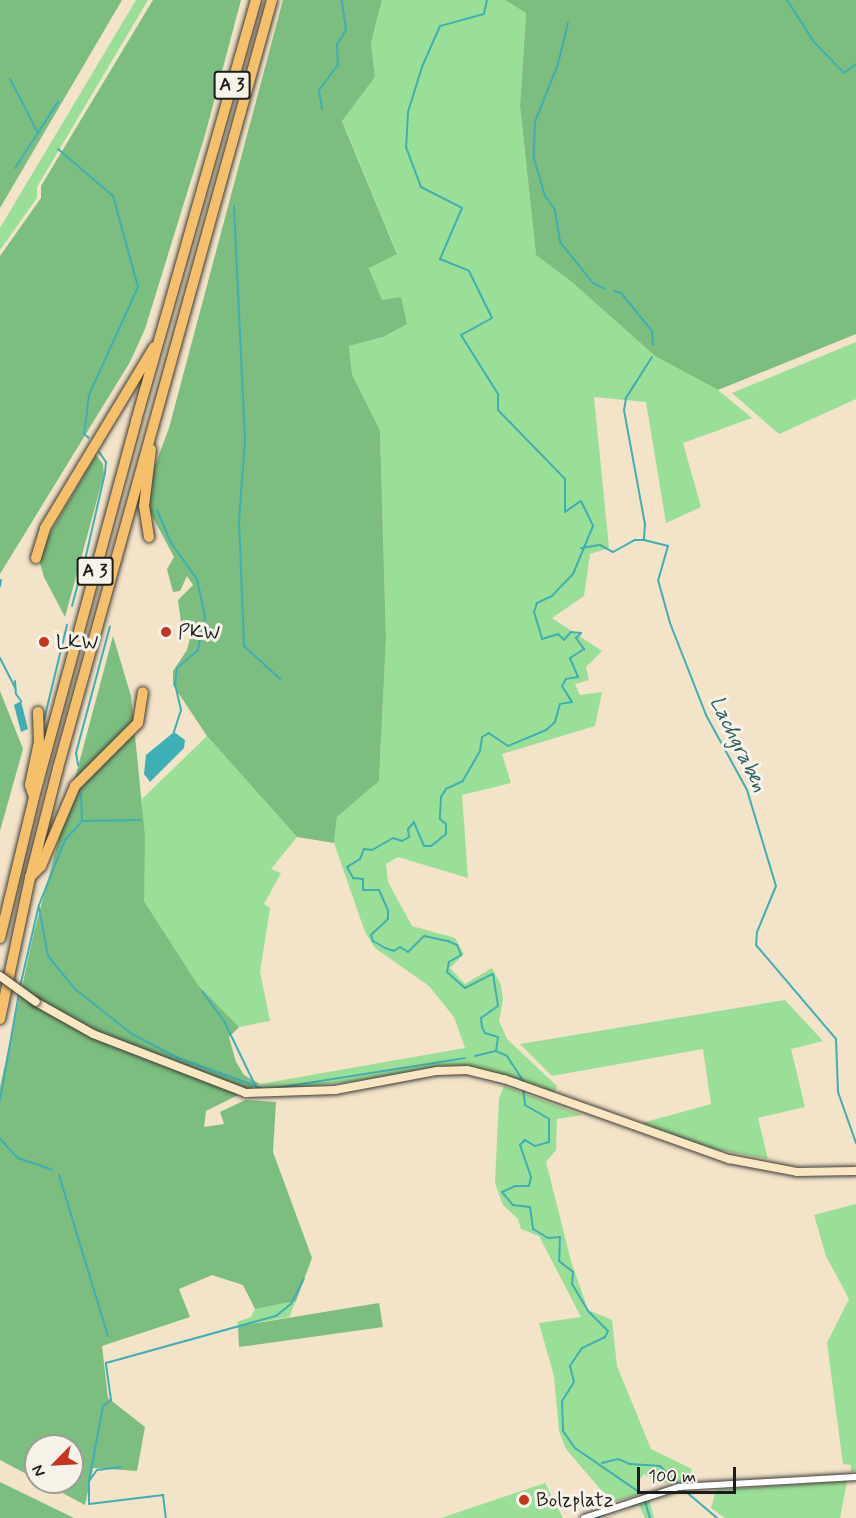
<!DOCTYPE html>
<html>
<head>
<meta charset="utf-8">
<style>
	body { margin:0 }
	#map { position:relative; width:856px; height:1518px; overflow:hidden; background:#f2e3c9; font-family:Mynerve,sans-serif }
	div>[style] { position:absolute }
	[style*='--x'] { left:calc(var(--x)*1px); top:calc(var(--y)*1px); width:calc(var(--w)*1px); rotate:calc(var(--a)*1deg) }
	.green>* { inset:0; background:#9adf97 }
	.forest>* { inset:0; background:#7bbe80 }
	.water>* { inset:0; background:#3eafb5 }
	.stream>* { height:2px; margin:-1px; padding:0 1px; transform-origin:1px; border-radius:1px; background:#3eafb5 }
	.roads { filter:drop-shadow(0 0 2px #3c3a36) drop-shadow(0 0 2px #3c3a36) }
	.street>* { height:6px; margin:-3px; padding:0 3px; transform-origin:3px; border-radius:3px; background:#fff }
	.secondary>* { height:8px; margin:-4px; padding:0 4px; transform-origin:4px; border-radius:4px; background:#fbe6c4 }
	.highway>* { height:10px; margin:-5px; padding:0 5px; transform-origin:5px; border-radius:5px; background:#f6c06b }
	.bridges { filter:drop-shadow(0 0 2px #3c3a36) drop-shadow(0 0 2px #3c3a36) }
	.secondary-bridge>* { height:8px; margin:-4px; padding:0 4px; transform-origin:4px; border-radius:4px; background:#fbe6c4 }
	.dots>* { width:16px; height:16px; translate:-50% -50%; box-sizing:border-box; border:3px solid #f7f3e8; border-radius:50% }
	span { translate:-50% -50%; white-space:nowrap; text-align:center; line-height:1.15; -webkit-text-stroke:6px #f7f3e8; paint-order:stroke }
	.shield-label span { padding:2px 4px; background:#f7f3e8; border:2px solid; border-radius:4px; -webkit-text-stroke-width:0 }
	.shield-label { font-size:18px; color:#1c1c1c; font-weight:700 }
	.poi-label { font-size:20px; color:#1c1c1c }
	.left { translate:0 -50%; text-align:left }
	.water-label { font-size:21px; color:#2b5e61; font-style:italic }
	.north { position:absolute; left:24px; top:1434px; width:60px; height:60px; box-sizing:border-box; background:#f7f3e8; border:2px solid #9f9d96; border-radius:50%; rotate:246deg; font-size:16px; font-weight:700; line-height:24px; text-align:center; color:#1c1c1c }
	.north::after { content:''; display:block; margin:auto; width:21px; height:27px; background:#c8321e; clip-path:polygon(50% 0,100% 100%,50% 72%,0 100%) }
	.scale { position:absolute; left:637px; top:1467px; width:99px; height:27px; box-sizing:border-box; border:3px solid #1c1c1c; border-top:0; padding-left:8px; font-size:18px; line-height:21px; white-space:nowrap; color:#1c1c1c; -webkit-text-stroke:4px #f7f3e8; paint-order:stroke }
</style>
</head>
<body>
<div id="map">
	<div class="green">
		<div style="clip-path:polygon(136px 0,148px 0,37px 187px,37px 198px,0 250px,0 228px)"></div>
		<div style="clip-path:polygon(382px 0,505px 0,526px 12px,520px 106px,536px 255px,573px 283px,655px 356px,718px 390px,752px 418px,683px 443px,701px 507px,666px 523px,646px 402px,594px 397px,609px 548px,590px 554px,584px 596px,552px 618px,602px 651px,586px 667px,589px 680px,575px 684px,580px 695px,602px 692px,595px 726px,502px 754px,511px 783px,462px 795px,468px 878px,398px 857px,386px 864px,388px 882px,412px 926px,455px 938px,464px 954px,450px 968px,465px 984px,492px 968px,501px 985px,503px 1000px,499px 1021px,507px 1039px,557px 1086px,555px 1093px,474px 1067px,442px 1066px,355px 1081px,258px 1092px,260px 1084px,465px 1048px,454px 1017px,429px 986px,375px 948px,365px 932px,334px 843px,337px 817px,379px 781px,386px 639px,380px 430px,352px 374px,349px 346px,383px 337px,382px 301px,369px 267px,397px 253px,342px 120px,375px 77px,371px 43px)"></div>
		<div style="clip-path:polygon(856px 342px,856px 399px,779px 434px,732px 393px)"></div>
		<div style="clip-path:polygon(207px 736px,297px 837px,271px 869px,281px 873px,264px 904px,270px 908px,260px 972px,270px 1021px,239px 1027px,198px 985px,144px 901px,142px 799px)"></div>
		<div style="clip-path:polygon(785px 1000px,823px 1041px,791px 1049px,805px 1107px,758px 1118px,768px 1159px,708px 1148px,642px 1123px,711px 1104px,703px 1049px,552px 1076px,520px 1044px)"></div>
		<div style="clip-path:polygon(504px 1086px,582px 1115px,557px 1119px,556px 1150px,546px 1162px,571px 1261px,588px 1310px,612px 1320px,617px 1366px,651px 1449px,692px 1469px,686px 1482px,662px 1483px,644px 1474px,637px 1483px,641px 1494px,616px 1501px,601px 1490px,566px 1449px,559px 1431px,554px 1376px,539px 1323px,581px 1317px,539px 1236px,521px 1229px,518px 1219px,503px 1205px,495px 1183px,499px 1098px)"></div>
		<div style="clip-path:polygon(856px 1204px,856px 1471px,851px 1472px,851px 1465px,843px 1464px,827px 1343px,849px 1299px,826px 1256px,814px 1215px)"></div>
		<div style="clip-path:polygon(296px 1301px,289px 1317px,238px 1326px,237px 1322px,251px 1317px,255px 1309px)"></div>
		<div style="clip-path:polygon(847px 1481px,840px 1518px,725px 1518px,711px 1508px,716px 1490px)"></div>
		<div style="clip-path:polygon(545px 1483px,563px 1518px,441px 1518px)"></div>
		<div style="clip-path:polygon(649px 1499px,654px 1518px,645px 1518px,639px 1505px)"></div>
	</div>
	<div class="forest">
		<div style="clip-path:polygon(0 0,122px 0,0 208px)"></div>
		<div style="clip-path:polygon(153px 0,241px 0,205px 135px,145px 329px,130px 362px,0 574px,0 256px,41px 198px,41px 186px)"></div>
		<div style="clip-path:polygon(283px 0,382px 0,371px 43px,375px 77px,342px 121px,397px 254px,369px 268px,382px 300px,401px 297px,407px 324px,383px 337px,349px 346px,352px 374px,380px 430px,386px 639px,379px 781px,337px 817px,334px 843px,297px 837px,207px 736px,173px 685px,173px 671px,187px 650px,191px 634px,186px 622px,181px 622px,178px 600px,193px 585px,187px 576px,180px 591px,173px 592px,167px 569px,174px 557px,149px 510px,148px 484px,169px 428px)"></div>
		<div style="clip-path:polygon(505px 0,856px 0,856px 334px,718px 390px,655px 356px,573px 283px,536px 255px,520px 106px,526px 13px)"></div>
		<div style="clip-path:polygon(96px 455px,103px 464px,104px 474px,65px 617px,44px 577px,40px 563px,43px 545px)"></div>
		<div style="clip-path:polygon(113px 636px,131px 696px,145px 836px,144px 901px,198px 985px,239px 1027px,229px 1037px,236px 1062px,244px 1075px,260px 1084px,206px 1111px,204px 1127px,224px 1124px,220px 1112px,245px 1100px,276px 1102px,273px 1152px,312px 1258px,296px 1301px,255px 1309px,243px 1285px,212px 1275px,179px 1289px,190px 1317px,102px 1346px,108px 1398px,145px 1427px,137px 1471px,93px 1468px,85px 1505px,42px 1482px,72px 1482px,72px 1446px,36px 1446px,36px 1479px,0 1460px,0 1087px,34px 932px)"></div>
		<div style="clip-path:polygon(0 691px,23px 749px,0 831px)"></div>
		<div style="clip-path:polygon(379px 1303px,383px 1327px,239px 1347px,238px 1326px)"></div>
		<div style="clip-path:polygon(0 1482px,74px 1518px,0 1518px)"></div>
	</div>
	<div class="water">
		<div style="clip-path:polygon(21px 701px,28px 729px,21px 732px,14px 705px)"></div>
		<div style="clip-path:polygon(174px 732px,185px 740px,184px 748px,150px 782px,144px 774px,146px 755px)"></div>
	</div>
	<div class="stream">
		<div style="--x:487;--y:0;--w:14;--a:102"></div>
		<div style="--x:484;--y:14;--w:46;--a:164.7"></div>
		<div style="--x:440;--y:26;--w:45;--a:113.7"></div>
		<div style="--x:422;--y:67;--w:47;--a:107.3"></div>
		<div style="--x:408;--y:112;--w:35;--a:93"></div>
		<div style="--x:406;--y:147;--w:43;--a:69.4"></div>
		<div style="--x:421;--y:187;--w:46;--a:27.1"></div>
		<div style="--x:462;--y:208;--w:56;--a:113.3"></div>
		<div style="--x:440;--y:259;--w:31;--a:22"></div>
		<div style="--x:469;--y:271;--w:52;--a:63.9"></div>
		<div style="--x:492;--y:318;--w:35;--a:151"></div>
		<div style="--x:461;--y:335;--w:70;--a:57.9"></div>
		<div style="--x:498;--y:394;--w:16;--a:90"></div>
		<div style="--x:498;--y:410;--w:96;--a:45.8"></div>
		<div style="--x:565;--y:479;--w:33;--a:90"></div>
		<div style="--x:565;--y:512;--w:19;--a:-35"></div>
		<div style="--x:581;--y:501;--w:28;--a:64"></div>
		<div style="--x:593;--y:526;--w:52;--a:112.6"></div>
		<div style="--x:573;--y:574;--w:30;--a:134"></div>
		<div style="--x:552;--y:596;--w:17;--a:155"></div>
		<div style="--x:537;--y:603;--w:9;--a:108"></div>
		<div style="--x:534;--y:612;--w:28;--a:73"></div>
		<div style="--x:542;--y:639;--w:17;--a:-17"></div>
		<div style="--x:558;--y:634;--w:8;--a:45"></div>
		<div style="--x:564;--y:640;--w:11;--a:-49"></div>
		<div style="--x:571;--y:632;--w:10;--a:6"></div>
		<div style="--x:581;--y:633;--w:7;--a:135"></div>
		<div style="--x:576;--y:638;--w:14;--a:54"></div>
		<div style="--x:584;--y:649;--w:17;--a:147"></div>
		<div style="--x:570;--y:658;--w:21;--a:67"></div>
		<div style="--x:578;--y:677;--w:12;--a:171"></div>
		<div style="--x:566;--y:679;--w:8;--a:120"></div>
		<div style="--x:562;--y:686;--w:19;--a:58"></div>
		<div style="--x:572;--y:702;--w:12;--a:171"></div>
		<div style="--x:560;--y:704;--w:19;--a:106"></div>
		<div style="--x:555;--y:722;--w:12;--a:138"></div>
		<div style="--x:546;--y:730;--w:41;--a:157.2"></div>
		<div style="--x:508;--y:746;--w:23;--a:-146"></div>
		<div style="--x:489;--y:733;--w:8;--a:150"></div>
		<div style="--x:482;--y:737;--w:14;--a:98"></div>
		<div style="--x:480;--y:751;--w:34;--a:120"></div>
		<div style="--x:463;--y:781;--w:19;--a:155"></div>
		<div style="--x:446;--y:789;--w:9;--a:122"></div>
		<div style="--x:441;--y:797;--w:22;--a:93"></div>
		<div style="--x:440;--y:819;--w:8;--a:40"></div>
		<div style="--x:446;--y:824;--w:10;--a:90"></div>
		<div style="--x:446;--y:834;--w:19;--a:141"></div>
		<div style="--x:431;--y:846;--w:7;--a:180"></div>
		<div style="--x:424;--y:846;--w:26;--a:-113"></div>
		<div style="--x:414;--y:822;--w:9;--a:131"></div>
		<div style="--x:408;--y:829;--w:8;--a:83"></div>
		<div style="--x:409;--y:837;--w:8;--a:150"></div>
		<div style="--x:402;--y:841;--w:9;--a:-162"></div>
		<div style="--x:393;--y:838;--w:24;--a:150"></div>
		<div style="--x:372;--y:850;--w:8;--a:-173"></div>
		<div style="--x:364;--y:849;--w:11;--a:112"></div>
		<div style="--x:360;--y:859;--w:15;--a:148"></div>
		<div style="--x:347;--y:867;--w:13;--a:61"></div>
		<div style="--x:353;--y:878;--w:10;--a:6"></div>
		<div style="--x:363;--y:879;--w:11;--a:90"></div>
		<div style="--x:363;--y:890;--w:16;--a:0"></div>
		<div style="--x:379;--y:890;--w:22;--a:66"></div>
		<div style="--x:388;--y:910;--w:9;--a:90"></div>
		<div style="--x:388;--y:919;--w:23;--a:137"></div>
		<div style="--x:371;--y:935;--w:6;--a:72"></div>
		<div style="--x:373;--y:941;--w:14;--a:30"></div>
		<div style="--x:385;--y:948;--w:9;--a:18"></div>
		<div style="--x:394;--y:951;--w:7;--a:-34"></div>
		<div style="--x:400;--y:947;--w:9;--a:32"></div>
		<div style="--x:408;--y:952;--w:23;--a:-45"></div>
		<div style="--x:424;--y:936;--w:25;--a:12"></div>
		<div style="--x:448;--y:941;--w:10;--a:24"></div>
		<div style="--x:457;--y:945;--w:11;--a:68"></div>
		<div style="--x:461;--y:955;--w:14;--a:150"></div>
		<div style="--x:449;--y:962;--w:10;--a:101"></div>
		<div style="--x:447;--y:972;--w:24;--a:42"></div>
		<div style="--x:465;--y:988;--w:31;--a:-27"></div>
		<div style="--x:493;--y:974;--w:32;--a:81"></div>
		<div style="--x:498;--y:1006;--w:21;--a:145"></div>
		<div style="--x:481;--y:1018;--w:9;--a:84"></div>
		<div style="--x:482;--y:1027;--w:7;--a:63"></div>
		<div style="--x:485;--y:1033;--w:14;--a:17"></div>
		<div style="--x:498;--y:1037;--w:14;--a:98"></div>
		<div style="--x:496;--y:1051;--w:12;--a:24"></div>
		<div style="--x:507;--y:1056;--w:31;--a:57"></div>
		<div style="--x:787;--y:0;--w:50;--a:57.3"></div>
		<div style="--x:814;--y:42;--w:43;--a:45.9"></div>
		<div style="--x:844;--y:73;--w:15;--a:-37"></div>
		<div style="--x:568;--y:23;--w:42;--a:103.7"></div>
		<div style="--x:558;--y:64;--w:62;--a:111.6"></div>
		<div style="--x:535;--y:122;--w:36;--a:92"></div>
		<div style="--x:534;--y:158;--w:40;--a:74"></div>
		<div style="--x:545;--y:196;--w:17;--a:54"></div>
		<div style="--x:555;--y:210;--w:32;--a:81"></div>
		<div style="--x:560;--y:242;--w:53;--a:51.2"></div>
		<div style="--x:593;--y:283;--w:13;--a:27"></div>
		<div style="--x:10;--y:79;--w:61;--a:62.6"></div>
		<div style="--x:322;--y:109;--w:19;--a:-99"></div>
		<div style="--x:319;--y:90;--w:31;--a:-53"></div>
		<div style="--x:338;--y:65;--w:21;--a:-93"></div>
		<div style="--x:337;--y:44;--w:17;--a:-57"></div>
		<div style="--x:346;--y:30;--w:30;--a:-98"></div>
		<div style="--x:58;--y:149;--w:72;--a:40.5"></div>
		<div style="--x:113;--y:196;--w:94;--a:74.6"></div>
		<div style="--x:138;--y:287;--w:119;--a:114.4"></div>
		<div style="--x:89;--y:395;--w:39;--a:97"></div>
		<div style="--x:84;--y:434;--w:6;--a:39"></div>
		<div style="--x:15;--y:168;--w:79;--a:-56.9"></div>
		<div style="--x:234;--y:206;--w:235;--a:87.3"></div>
		<div style="--x:245;--y:441;--w:79;--a:94.3"></div>
		<div style="--x:239;--y:520;--w:126;--a:87.7"></div>
		<div style="--x:244;--y:646;--w:49;--a:42.5"></div>
		<div style="--x:614;--y:291;--w:7;--a:16"></div>
		<div style="--x:621;--y:293;--w:49;--a:50.8"></div>
		<div style="--x:652;--y:331;--w:14;--a:86"></div>
		<div style="--x:652;--y:357;--w:49;--a:122.4"></div>
		<div style="--x:626;--y:398;--w:12;--a:99"></div>
		<div style="--x:624;--y:410;--w:116;--a:79.6"></div>
		<div style="--x:645;--y:524;--w:16;--a:94"></div>
		<div style="--x:644;--y:540;--w:25;--a:14"></div>
		<div style="--x:668;--y:546;--w:35;--a:106"></div>
		<div style="--x:658;--y:580;--w:45;--a:74.4"></div>
		<div style="--x:670;--y:623;--w:99;--a:68.6"></div>
		<div style="--x:706;--y:715;--w:85;--a:61.3"></div>
		<div style="--x:747;--y:790;--w:100;--a:73.2"></div>
		<div style="--x:776;--y:886;--w:50;--a:112.4"></div>
		<div style="--x:757;--y:932;--w:13;--a:94"></div>
		<div style="--x:756;--y:945;--w:123;--a:49.6"></div>
		<div style="--x:836;--y:1039;--w:53;--a:87.8"></div>
		<div style="--x:838;--y:1092;--w:54;--a:70.6"></div>
		<div style="--x:157;--y:510;--w:36;--a:67"></div>
		<div style="--x:171;--y:543;--w:44;--a:54.2"></div>
		<div style="--x:197;--y:579;--w:38;--a:78"></div>
		<div style="--x:205;--y:616;--w:35;--a:102"></div>
		<div style="--x:198;--y:650;--w:28;--a:139"></div>
		<div style="--x:177;--y:668;--w:16;--a:97"></div>
		<div style="--x:175;--y:684;--w:27;--a:77"></div>
		<div style="--x:181;--y:710;--w:23;--a:108"></div>
		<div style="--x:581;--y:548;--w:19;--a:-9"></div>
		<div style="--x:600;--y:545;--w:15;--a:28"></div>
		<div style="--x:613;--y:552;--w:25;--a:-29"></div>
		<div style="--x:635;--y:540;--w:9;--a:0"></div>
		<div style="--x:85;--y:560;--w:89;--a:-77.1"></div>
		<div style="--x:105;--y:473;--w:11;--a:-85"></div>
		<div style="--x:106;--y:462;--w:12;--a:-125"></div>
		<div style="--x:0;--y:586;--w:6;--a:-81"></div>
		<div style="--x:72;--y:606;--w:31;--a:-75"></div>
		<div style="--x:0;--y:658;--w:34;--a:63"></div>
		<div style="--x:15;--y:681;--w:13;--a:86"></div>
		<div style="--x:16;--y:694;--w:9;--a:54"></div>
		<div style="--x:44;--y:720;--w:98;--a:-76.4"></div>
		<div style="--x:78;--y:765;--w:12;--a:-99"></div>
		<div style="--x:76;--y:753;--w:131;--a:-75"></div>
		<div style="--x:82;--y:821;--w:59;--a:-1"></div>
		<div style="--x:39;--y:908;--w:49;--a:79.4"></div>
		<div style="--x:48;--y:956;--w:43;--a:50.7"></div>
		<div style="--x:75;--y:989;--w:73;--a:38.3"></div>
		<div style="--x:132;--y:1034;--w:50;--a:27.6"></div>
		<div style="--x:176;--y:1057;--w:90;--a:20"></div>
		<div style="--x:20;--y:987;--w:84;--a:-77"></div>
		<div style="--x:39;--y:905;--w:70;--a:-68.2"></div>
		<div style="--x:65;--y:840;--w:25;--a:-48"></div>
		<div style="--x:82;--y:821;--w:27;--a:-92"></div>
		<div style="--x:202;--y:991;--w:39;--a:54"></div>
		<div style="--x:225;--y:1023;--w:71;--a:64.2"></div>
		<div style="--x:475;--y:1056;--w:21;--a:-14"></div>
		<div style="--x:276;--y:1088;--w:191;--a:-9"></div>
		<div style="--x:523;--y:1088;--w:17;--a:83"></div>
		<div style="--x:525;--y:1105;--w:28;--a:30"></div>
		<div style="--x:549;--y:1119;--w:23;--a:90"></div>
		<div style="--x:549;--y:1142;--w:15;--a:164"></div>
		<div style="--x:535;--y:1146;--w:12;--a:-149"></div>
		<div style="--x:525;--y:1140;--w:7;--a:135"></div>
		<div style="--x:520;--y:1145;--w:34;--a:71"></div>
		<div style="--x:531;--y:1177;--w:9;--a:103"></div>
		<div style="--x:529;--y:1186;--w:14;--a:180"></div>
		<div style="--x:515;--y:1186;--w:14;--a:155"></div>
		<div style="--x:502;--y:1192;--w:17;--a:50"></div>
		<div style="--x:513;--y:1205;--w:17;--a:7"></div>
		<div style="--x:530;--y:1207;--w:22;--a:82"></div>
		<div style="--x:533;--y:1229;--w:17;--a:31"></div>
		<div style="--x:548;--y:1238;--w:12;--a:-5"></div>
		<div style="--x:560;--y:1237;--w:24;--a:92"></div>
		<div style="--x:559;--y:1261;--w:18;--a:38"></div>
		<div style="--x:573;--y:1272;--w:12;--a:95"></div>
		<div style="--x:572;--y:1284;--w:31;--a:59"></div>
		<div style="--x:588;--y:1311;--w:28;--a:45"></div>
		<div style="--x:608;--y:1331;--w:7;--a:117"></div>
		<div style="--x:605;--y:1337;--w:25;--a:154"></div>
		<div style="--x:582;--y:1348;--w:22;--a:124"></div>
		<div style="--x:570;--y:1366;--w:16;--a:76"></div>
		<div style="--x:574;--y:1382;--w:22;--a:122"></div>
		<div style="--x:562;--y:1401;--w:30;--a:88"></div>
		<div style="--x:563;--y:1431;--w:21;--a:55"></div>
		<div style="--x:575;--y:1448;--w:81;--a:34.5"></div>
		<div style="--x:0;--y:1100;--w:109;--a:-79.9"></div>
		<div style="--x:0;--y:1139;--w:26;--a:47"></div>
		<div style="--x:18;--y:1158;--w:36;--a:19"></div>
		<div style="--x:59;--y:1175;--w:168;--a:73.1"></div>
		<div style="--x:602;--y:1463;--w:16;--a:-14"></div>
		<div style="--x:618;--y:1459;--w:13;--a:23"></div>
		<div style="--x:630;--y:1464;--w:30;--a:4"></div>
		<div style="--x:660;--y:1466;--w:24;--a:45"></div>
		<div style="--x:121;--y:1467;--w:24;--a:173"></div>
		<div style="--x:97;--y:1470;--w:14;--a:126"></div>
		<div style="--x:89;--y:1481;--w:23;--a:90"></div>
		<div style="--x:89;--y:1504;--w:75;--a:-6.9"></div>
		<div style="--x:163;--y:1495;--w:23;--a:83"></div>
		<div style="--x:89;--y:1481;--w:76;--a:-79.4"></div>
		<div style="--x:103;--y:1406;--w:10;--a:-37"></div>
		<div style="--x:111;--y:1400;--w:37;--a:-98"></div>
		<div style="--x:106;--y:1363;--w:176;--a:-15.5"></div>
		<div style="--x:276;--y:1316;--w:19;--a:-39"></div>
		<div style="--x:291;--y:1304;--w:28;--a:-63"></div>
		<div style="--x:684;--y:1490;--w:43;--a:40.3"></div>
		<div style="--x:631;--y:1506;--w:15;--a:-20"></div>
		<div style="--x:645;--y:1501;--w:18;--a:74"></div>
		<div style="--x:597;--y:1518;--w:9;--a:-27"></div>
	</div>
	<div class="roads">
		<div class="street">
			<div style="--x:584;--y:1518;--w:100;--a:-18.1"></div>
			<div style="--x:679;--y:1487;--w:177;--a:-3.2"></div>
		</div>
		<div class="secondary">
			<div style="--x:36;--y:1002;--w:65;--a:29.3"></div>
			<div style="--x:93;--y:1034;--w:164;--a:21.1"></div>
			<div style="--x:246;--y:1093;--w:89;--a:-1.9"></div>
			<div style="--x:335;--y:1090;--w:104;--a:-10.6"></div>
			<div style="--x:437;--y:1071;--w:30;--a:-2"></div>
			<div style="--x:467;--y:1070;--w:38;--a:14"></div>
			<div style="--x:504;--y:1079;--w:239;--a:19.6"></div>
			<div style="--x:729;--y:1159;--w:69;--a:10.8"></div>
			<div style="--x:797;--y:1172;--w:59;--a:-1"></div>
		</div>
		<div class="highway">
			<div style="--x:149;--y:537;--w:31;--a:-99"></div>
			<div style="--x:144;--y:506;--w:57;--a:-83"></div>
			<div style="--x:36;--y:558;--w:31;--a:-73"></div>
			<div style="--x:45;--y:528;--w:211;--a:-58.9"></div>
			<div style="--x:34;--y:797;--w:13;--a:-108"></div>
			<div style="--x:30;--y:785;--w:44;--a:-78.2"></div>
			<div style="--x:39;--y:742;--w:30;--a:-92"></div>
			<div style="--x:30;--y:877;--w:16;--a:-45"></div>
			<div style="--x:41;--y:866;--w:87;--a:-67"></div>
			<div style="--x:75;--y:786;--w:89;--a:-45"></div>
			<div style="--x:138;--y:723;--w:31;--a:-81"></div>
			<div style="--x:0;--y:938;--w:145;--a:-76.4"></div>
			<div style="--x:34;--y:797;--w:390;--a:-74.8"></div>
			<div style="--x:136;--y:421;--w:438;--a:-74.1"></div>
			<div style="--x:0;--y:1019;--w:144;--a:-78"></div>
			<div style="--x:30;--y:878;--w:114;--a:-75.7"></div>
			<div style="--x:58;--y:768;--w:797;--a:-74.43"></div>
		</div>
	</div>
	<div class="bridges">
		<div class="secondary-bridge">
			<div style="--x:0;--y:976;--w:44;--a:35.8"></div>
		</div>
	</div>
	<div class="dots">
		<div style="left:166px;top:632px;background:#c8321e"></div>
		<div style="left:44px;top:642px;background:#c8321e"></div>
		<div style="left:524px;top:1500px;background:#c8321e"></div>
	</div>
	<div class="shield-label">
		<span style="left:232px;top:85px">A 3</span>
		<span style="left:95px;top:571px">A 3</span>
	</div>
	<div class="poi-label">
		<span class="left" style="left:178px;top:632px">PKW</span>
		<span class="left" style="left:56px;top:642px">LKW</span>
		<span class="left" style="left:536px;top:1500px">Bolzplatz</span>
	</div>
	<div class="water-label">
		<span style="left:738px;top:744px;rotate:64deg">Lachgraben</span>
	</div>
	<div class="north">N</div>
	<div class="scale">100 m</div>
</div>
</body>
</html>
